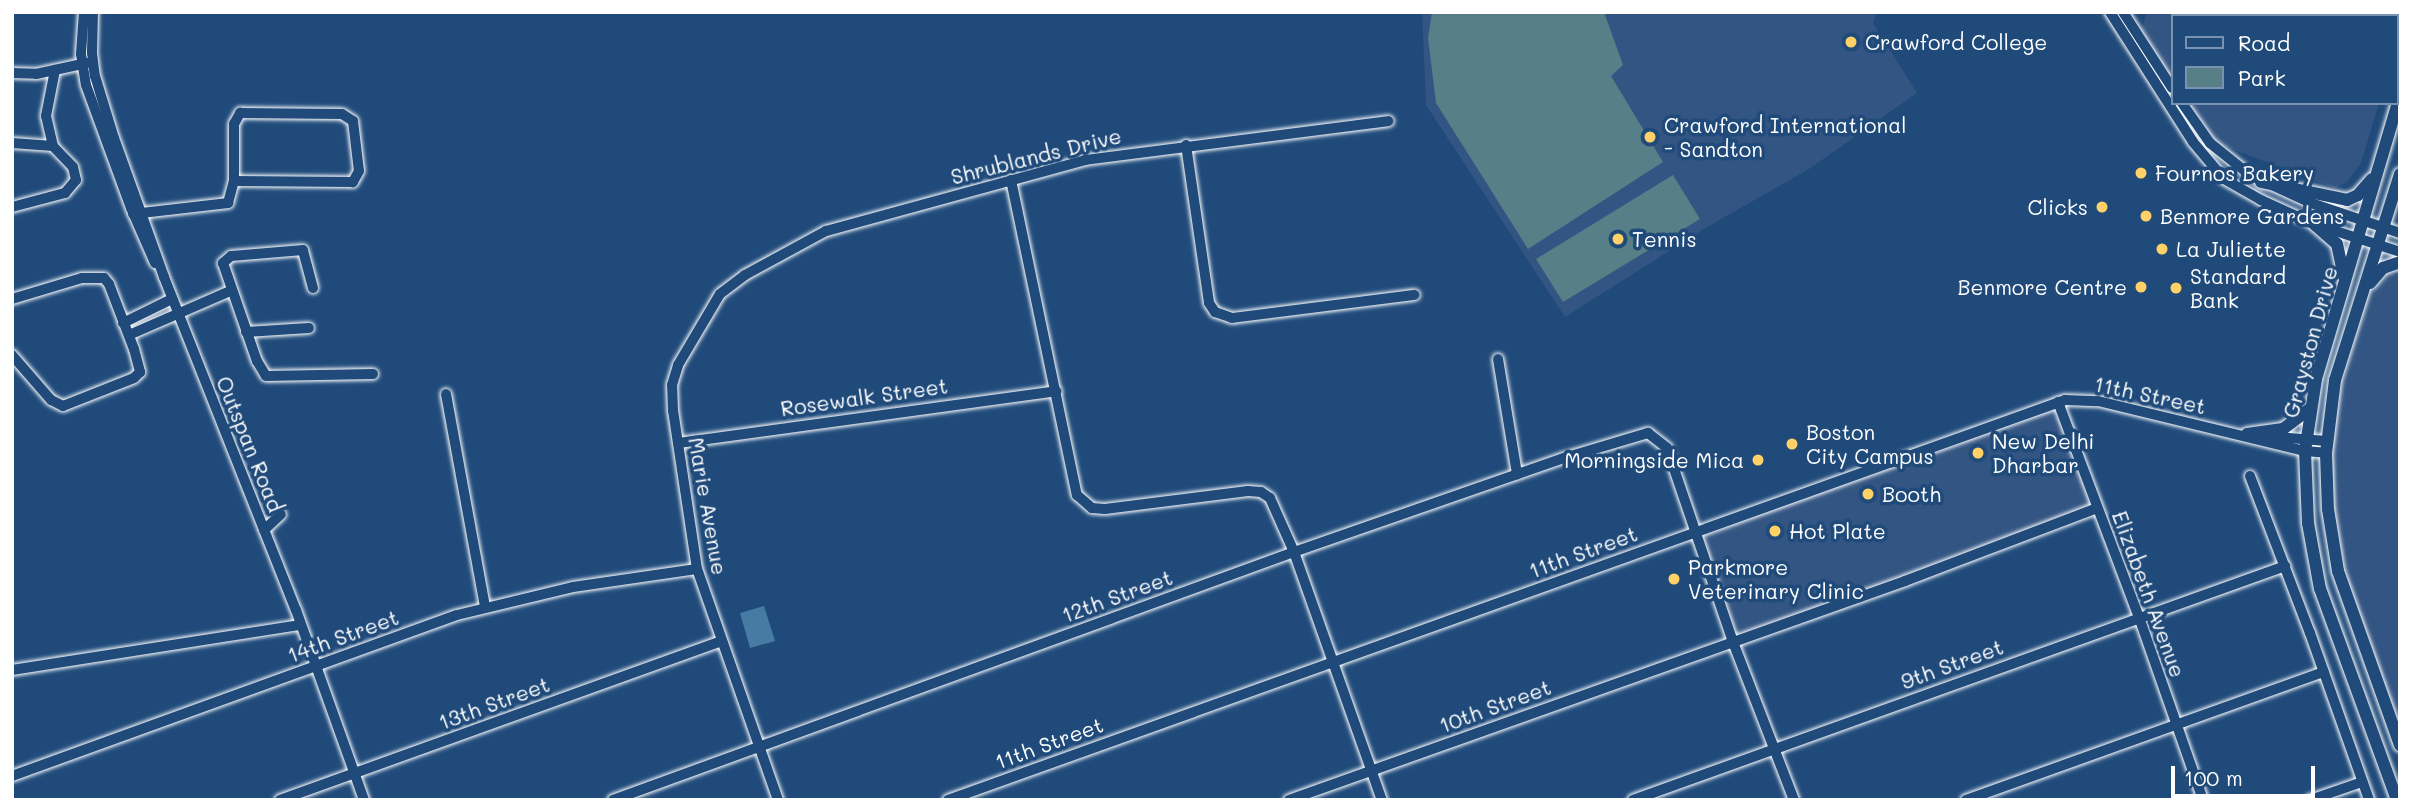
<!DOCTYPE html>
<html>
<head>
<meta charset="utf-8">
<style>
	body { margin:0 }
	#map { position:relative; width:2412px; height:812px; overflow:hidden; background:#1f4a7a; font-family:Mali,sans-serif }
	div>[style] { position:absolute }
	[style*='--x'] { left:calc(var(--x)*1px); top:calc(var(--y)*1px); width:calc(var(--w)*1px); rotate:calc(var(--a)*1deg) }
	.built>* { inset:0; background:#335583 }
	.green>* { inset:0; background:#567f87 }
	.water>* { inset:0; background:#467ba3 }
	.roads { filter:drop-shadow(0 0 2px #fff) drop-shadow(0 0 2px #fff) }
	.minor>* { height:10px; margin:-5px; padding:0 5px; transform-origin:5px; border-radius:5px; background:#1f4a7a }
	.major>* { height:12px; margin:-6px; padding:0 6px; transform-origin:6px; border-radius:6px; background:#1f4a7a }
	.dots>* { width:19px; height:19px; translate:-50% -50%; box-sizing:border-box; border:4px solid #1f4a7a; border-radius:50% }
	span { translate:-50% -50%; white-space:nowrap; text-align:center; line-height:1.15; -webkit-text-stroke:7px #1f4a7a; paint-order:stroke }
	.poi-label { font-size:21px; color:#fff }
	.left { translate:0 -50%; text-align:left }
	.right { translate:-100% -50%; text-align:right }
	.street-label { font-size:21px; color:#fff }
	.frame { position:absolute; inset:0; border:14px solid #fff; pointer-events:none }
	.legend { position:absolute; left:2171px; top:14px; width:228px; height:91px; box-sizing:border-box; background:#1f4a7a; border:2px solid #7992af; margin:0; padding:9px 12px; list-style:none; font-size:21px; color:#fff }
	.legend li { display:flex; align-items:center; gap:14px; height:35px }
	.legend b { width:35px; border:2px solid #7992af }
	.scale { position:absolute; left:2171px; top:766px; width:144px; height:32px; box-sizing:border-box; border:4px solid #fff; border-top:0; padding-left:9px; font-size:21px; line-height:24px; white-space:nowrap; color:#fff; -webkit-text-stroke:5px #1f4a7a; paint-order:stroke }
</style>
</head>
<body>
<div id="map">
	<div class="built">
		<div style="clip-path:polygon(1422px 12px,1877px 12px,1873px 23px,1917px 93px,1809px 169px,1707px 227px,1565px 317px,1426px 105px)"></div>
		<div style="clip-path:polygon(2147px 12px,2400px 12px,2400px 30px,2396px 42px,2396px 16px,2172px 16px,2172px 80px,2140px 34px)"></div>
		<div style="clip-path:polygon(2188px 103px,2379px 103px,2361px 163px,2347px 182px,2335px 188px,2216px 143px)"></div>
		<div style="clip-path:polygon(2390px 274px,2400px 275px,2400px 731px,2354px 608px,2322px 454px,2368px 297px)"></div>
		<div style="clip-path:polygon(2058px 403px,2099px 513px,1729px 642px,1693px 535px)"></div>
	</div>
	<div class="green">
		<div style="clip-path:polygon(1432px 12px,1604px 12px,1623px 65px,1611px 76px,1663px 162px,1528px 249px,1436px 103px,1428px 38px)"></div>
		<div style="clip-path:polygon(1673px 175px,1700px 219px,1563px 302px,1536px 259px)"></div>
	</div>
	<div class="water">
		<div style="clip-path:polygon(764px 606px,775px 641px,750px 648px,740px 613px)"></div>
	</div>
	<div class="roads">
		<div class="minor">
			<div style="--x:84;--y:12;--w:42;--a:94.1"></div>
			<div style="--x:81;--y:54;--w:31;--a:81"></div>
			<div style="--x:86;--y:85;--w:131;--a:69.9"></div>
			<div style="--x:131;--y:208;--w:60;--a:66.4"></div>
			<div style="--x:93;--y:12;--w:41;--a:91.4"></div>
			<div style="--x:92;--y:53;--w:23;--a:83"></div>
			<div style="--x:95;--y:76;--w:65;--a:73"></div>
			<div style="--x:114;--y:138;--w:148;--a:70.2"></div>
			<div style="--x:164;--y:277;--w:358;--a:68.4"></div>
			<div style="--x:296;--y:610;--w:202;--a:70.3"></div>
			<div style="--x:2110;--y:12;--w:154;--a:57.4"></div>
			<div style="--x:2193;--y:142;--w:48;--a:50"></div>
			<div style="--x:2224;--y:179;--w:43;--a:29.6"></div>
			<div style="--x:2261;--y:200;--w:58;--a:24.4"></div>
			<div style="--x:2314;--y:224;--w:90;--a:18"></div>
			<div style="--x:2123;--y:12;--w:90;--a:57.2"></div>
			<div style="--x:2218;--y:12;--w:16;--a:15"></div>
			<div style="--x:2279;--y:16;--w:4;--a:-63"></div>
			<div style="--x:2338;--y:16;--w:4;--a:-76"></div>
			<div style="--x:12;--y:73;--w:24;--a:2"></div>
			<div style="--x:36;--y:74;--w:52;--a:-12.2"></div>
			<div style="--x:2182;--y:103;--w:49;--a:55"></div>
			<div style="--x:2210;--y:143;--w:51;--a:38.7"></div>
			<div style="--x:2250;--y:175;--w:67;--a:24.7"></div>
			<div style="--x:2311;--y:203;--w:94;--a:18.6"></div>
			<div style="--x:12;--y:143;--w:41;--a:4.2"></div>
			<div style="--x:1186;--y:145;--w:160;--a:81.7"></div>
			<div style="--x:1209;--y:303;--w:11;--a:56"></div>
			<div style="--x:1215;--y:312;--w:18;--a:19"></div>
			<div style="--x:1232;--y:318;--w:184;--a:-7.2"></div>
			<div style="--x:1011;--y:180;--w:322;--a:78.2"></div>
			<div style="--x:1077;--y:495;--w:20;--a:41"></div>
			<div style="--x:1092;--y:508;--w:13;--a:4"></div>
			<div style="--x:1105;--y:509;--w:144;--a:-7.2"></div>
			<div style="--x:1248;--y:491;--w:13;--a:4"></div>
			<div style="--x:1261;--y:492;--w:11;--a:34"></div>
			<div style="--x:1270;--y:498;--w:59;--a:66"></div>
			<div style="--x:1294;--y:552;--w:263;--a:70.5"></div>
			<div style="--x:12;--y:207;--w:55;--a:-14.8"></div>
			<div style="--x:65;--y:193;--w:17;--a:-50"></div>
			<div style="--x:76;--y:180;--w:13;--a:-103"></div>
			<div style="--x:73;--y:167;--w:29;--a:-134"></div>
			<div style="--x:53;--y:146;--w:31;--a:-103"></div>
			<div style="--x:46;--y:116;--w:47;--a:-78.9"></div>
			<div style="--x:133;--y:214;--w:96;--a:-6.6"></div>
			<div style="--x:228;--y:203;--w:23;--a:-75"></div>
			<div style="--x:234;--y:181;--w:57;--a:-90"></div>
			<div style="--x:234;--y:124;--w:13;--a:-61"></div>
			<div style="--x:240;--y:113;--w:102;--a:0.6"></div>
			<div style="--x:342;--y:114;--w:13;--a:32"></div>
			<div style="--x:353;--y:121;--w:50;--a:83.2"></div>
			<div style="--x:359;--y:171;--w:13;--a:119"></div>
			<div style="--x:353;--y:182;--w:119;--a:-179.5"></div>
			<div style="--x:313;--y:288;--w:39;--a:-105"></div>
			<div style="--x:303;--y:250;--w:72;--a:175.2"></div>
			<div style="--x:231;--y:256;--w:11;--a:139"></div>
			<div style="--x:223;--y:263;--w:104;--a:70.9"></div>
			<div style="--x:257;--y:361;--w:17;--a:59"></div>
			<div style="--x:266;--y:376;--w:107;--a:-1.1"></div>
			<div style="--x:12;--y:299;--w:73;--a:-16.7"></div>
			<div style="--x:82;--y:278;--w:22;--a:0"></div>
			<div style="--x:104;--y:278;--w:8;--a:50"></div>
			<div style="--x:109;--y:284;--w:70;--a:69"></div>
			<div style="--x:134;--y:349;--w:24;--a:75"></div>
			<div style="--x:140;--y:372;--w:8;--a:135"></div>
			<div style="--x:134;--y:378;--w:76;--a:158.5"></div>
			<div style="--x:63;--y:406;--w:13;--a:-153"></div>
			<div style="--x:51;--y:400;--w:60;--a:-130.9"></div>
			<div style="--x:123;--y:323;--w:55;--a:-26.1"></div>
			<div style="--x:246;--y:332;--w:63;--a:-3.6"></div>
			<div style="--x:129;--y:335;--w:110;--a:-23.5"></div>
			<div style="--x:1498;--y:359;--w:117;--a:80.6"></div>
			<div style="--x:446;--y:394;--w:217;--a:79.6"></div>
			<div style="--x:2058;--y:402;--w:230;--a:69.4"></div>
			<div style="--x:2139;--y:617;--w:194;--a:70.7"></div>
			<div style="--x:2265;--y:436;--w:61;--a:4.7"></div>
			<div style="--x:678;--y:443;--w:382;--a:-7.8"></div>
			<div style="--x:2250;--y:476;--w:168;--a:69.1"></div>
			<div style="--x:2310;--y:633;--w:177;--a:70.5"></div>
			<div style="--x:264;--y:530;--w:23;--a:-43"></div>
			<div style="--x:12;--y:670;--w:292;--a:-8.9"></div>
			<div style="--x:12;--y:776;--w:473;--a:-19.9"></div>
			<div style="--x:457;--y:615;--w:119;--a:-13.6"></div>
			<div style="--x:573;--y:587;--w:125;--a:-8.3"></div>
			<div style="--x:280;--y:800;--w:468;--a:-19.8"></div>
			<div style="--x:613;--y:800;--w:725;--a:-20.01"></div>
			<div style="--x:1294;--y:552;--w:286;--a:-19.2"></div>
			<div style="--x:1564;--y:458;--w:88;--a:-16.6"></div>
			<div style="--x:1648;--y:433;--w:24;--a:38"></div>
			<div style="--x:1667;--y:448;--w:205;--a:71.2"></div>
			<div style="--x:1733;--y:642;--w:169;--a:68.9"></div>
			<div style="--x:778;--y:800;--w:245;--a:-109.3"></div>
			<div style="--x:697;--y:569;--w:160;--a:-98.6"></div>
			<div style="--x:673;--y:411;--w:26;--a:-92"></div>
			<div style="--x:672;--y:385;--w:21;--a:-73"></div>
			<div style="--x:678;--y:365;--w:82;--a:-59.4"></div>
			<div style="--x:720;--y:294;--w:31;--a:-37"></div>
			<div style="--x:745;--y:275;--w:92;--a:-28.5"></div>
			<div style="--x:826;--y:231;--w:269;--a:-15.3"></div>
			<div style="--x:1085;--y:160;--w:306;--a:-7.3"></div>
			<div style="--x:948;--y:800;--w:1186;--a:-19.7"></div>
			<div style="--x:2065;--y:400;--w:33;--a:2"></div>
			<div style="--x:2098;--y:401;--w:213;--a:13.6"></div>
			<div style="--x:2305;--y:451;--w:21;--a:5"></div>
			<div style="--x:1289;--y:800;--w:654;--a:-19.57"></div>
			<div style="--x:1905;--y:581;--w:205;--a:-20.8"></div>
			<div style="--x:1633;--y:800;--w:693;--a:-19.74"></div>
			<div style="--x:1966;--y:800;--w:380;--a:-19.7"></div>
			<div style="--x:2310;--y:800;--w:55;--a:-19.1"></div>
		</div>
		<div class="major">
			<div style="--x:2400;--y:174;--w:216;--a:107.5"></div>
			<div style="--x:2335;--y:380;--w:74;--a:97"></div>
			<div style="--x:2326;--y:453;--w:56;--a:88"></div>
			<div style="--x:2328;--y:509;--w:63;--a:80.8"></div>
			<div style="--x:2338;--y:571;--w:185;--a:70.4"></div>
			<div style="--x:2261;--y:182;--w:88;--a:11.8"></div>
			<div style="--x:2347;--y:200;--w:12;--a:-24"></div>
			<div style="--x:2358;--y:195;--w:21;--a:-49"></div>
			<div style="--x:2314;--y:224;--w:30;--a:41"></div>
			<div style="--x:2337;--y:244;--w:33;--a:78"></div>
			<div style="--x:2370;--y:283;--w:20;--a:-49"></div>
			<div style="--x:2383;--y:268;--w:18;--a:-19"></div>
			<div style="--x:2247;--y:434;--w:36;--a:-8"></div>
			<div style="--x:2283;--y:429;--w:34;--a:-37"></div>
			<div style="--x:2397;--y:800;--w:225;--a:-110"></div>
			<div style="--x:2320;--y:589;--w:67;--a:-100.3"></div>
			<div style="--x:2308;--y:523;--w:72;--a:-92.4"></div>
			<div style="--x:2305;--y:451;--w:73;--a:-81.3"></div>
			<div style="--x:2316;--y:379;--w:296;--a:-73.5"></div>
		</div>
	</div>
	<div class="dots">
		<div style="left:1851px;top:42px;background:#ffd166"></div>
		<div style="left:1650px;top:137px;background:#ffd166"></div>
		<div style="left:2141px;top:173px;background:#ffd166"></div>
		<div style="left:2102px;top:207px;background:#ffd166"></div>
		<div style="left:2146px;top:216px;background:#ffd166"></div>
		<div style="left:1618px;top:239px;background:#ffd166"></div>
		<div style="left:2162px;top:249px;background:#ffd166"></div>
		<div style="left:2141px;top:287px;background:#ffd166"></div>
		<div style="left:2176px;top:288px;background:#ffd166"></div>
		<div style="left:1792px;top:444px;background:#ffd166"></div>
		<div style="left:1978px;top:453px;background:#ffd166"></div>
		<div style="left:1758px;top:460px;background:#ffd166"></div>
		<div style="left:1868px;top:494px;background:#ffd166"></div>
		<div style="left:1775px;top:531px;background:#ffd166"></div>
		<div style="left:1674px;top:579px;background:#ffd166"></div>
	</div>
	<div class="poi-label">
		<span class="left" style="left:1865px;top:42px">Crawford College</span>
		<span class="left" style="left:1664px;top:137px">Crawford International<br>- Sandton</span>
		<span class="left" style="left:2155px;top:173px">Fournos Bakery</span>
		<span class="right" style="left:2088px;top:207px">Clicks</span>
		<span class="left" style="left:2160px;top:216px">Benmore Gardens</span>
		<span class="left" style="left:1632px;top:239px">Tennis</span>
		<span class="left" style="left:2176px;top:249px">La Juliette</span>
		<span class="left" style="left:2190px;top:288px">Standard<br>Bank</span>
		<span class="right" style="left:2127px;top:287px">Benmore Centre</span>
		<span class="left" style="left:1806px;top:444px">Boston<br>City Campus</span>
		<span class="left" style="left:1992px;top:453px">New Delhi<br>Dharbar</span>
		<span class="right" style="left:1744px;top:460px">Morningside Mica</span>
		<span class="left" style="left:1882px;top:494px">Booth</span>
		<span class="left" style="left:1789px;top:531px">Hot Plate</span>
		<span class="left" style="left:1688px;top:579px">Parkmore<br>Veterinary Clinic</span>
	</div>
	<div class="street-label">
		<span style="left:1036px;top:156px;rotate:-14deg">Shrublands Drive</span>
		<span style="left:2310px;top:342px;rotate:-75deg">Grayston Drive</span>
		<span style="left:2150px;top:395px;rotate:12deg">11th Street</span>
		<span style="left:864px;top:397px;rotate:-8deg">Rosewalk Street</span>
		<span style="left:250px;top:444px;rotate:68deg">Outspan Road</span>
		<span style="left:708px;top:506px;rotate:80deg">Marie Avenue</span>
		<span style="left:1583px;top:552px;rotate:-20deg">11th Street</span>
		<span style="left:2149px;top:594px;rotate:70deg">Elizabeth Avenue</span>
		<span style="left:1117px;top:596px;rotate:-20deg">12th Street</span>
		<span style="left:343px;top:636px;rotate:-20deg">14th Street</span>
		<span style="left:1952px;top:664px;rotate:-20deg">9th Street</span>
		<span style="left:494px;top:703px;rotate:-20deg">13th Street</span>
		<span style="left:1495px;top:706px;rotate:-20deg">10th Street</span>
		<span style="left:1049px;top:743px;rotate:-20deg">11th Street</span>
	</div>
	<div class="frame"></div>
	<ul class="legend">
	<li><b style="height:9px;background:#1f4a7a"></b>Road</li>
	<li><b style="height:19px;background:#567f87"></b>Park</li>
	</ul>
	<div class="scale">100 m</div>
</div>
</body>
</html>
